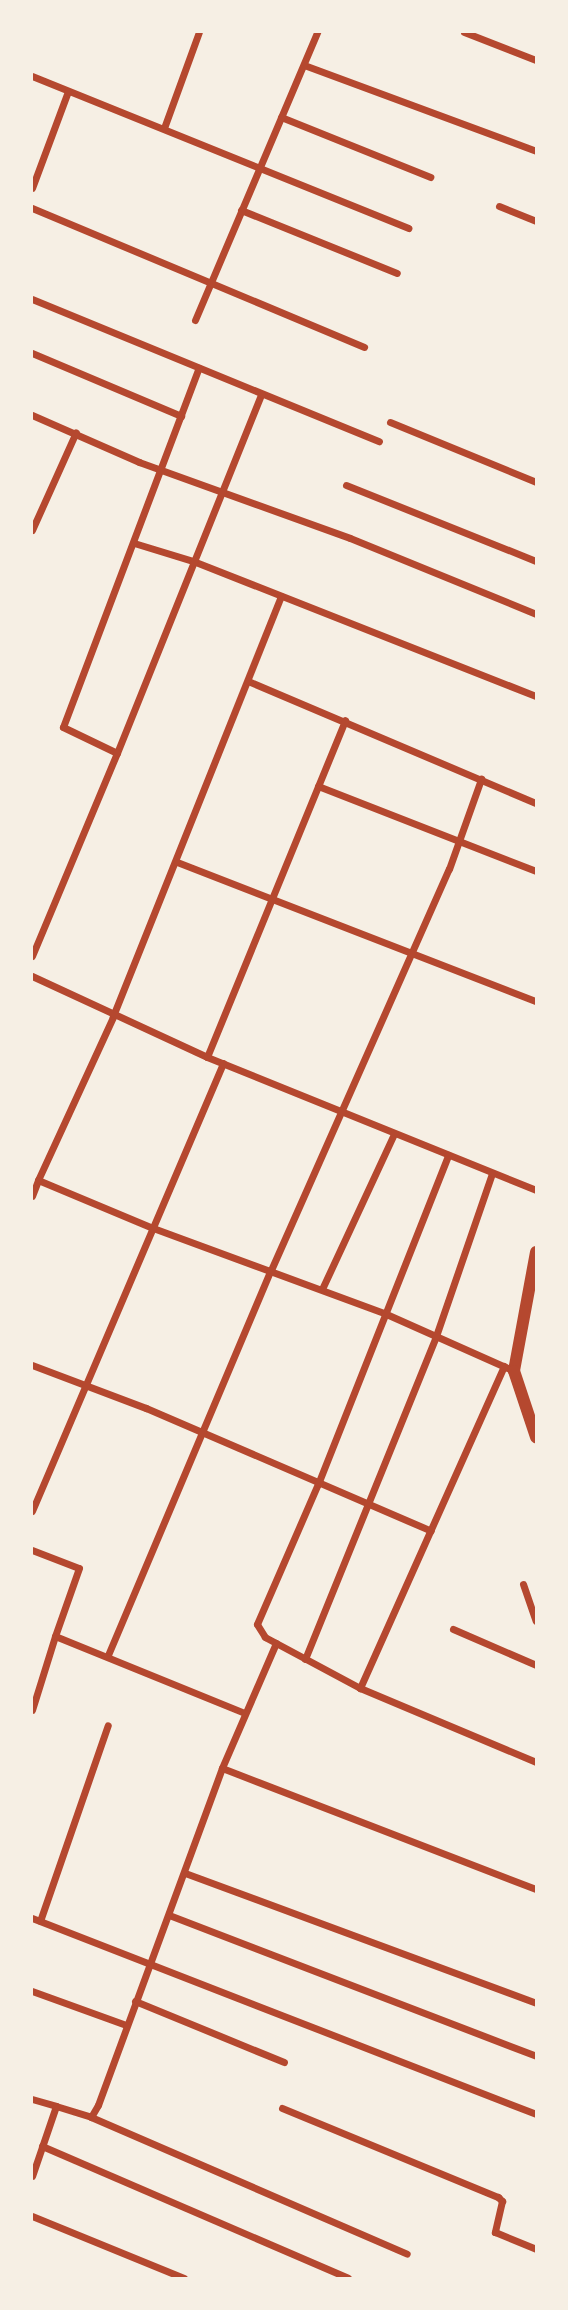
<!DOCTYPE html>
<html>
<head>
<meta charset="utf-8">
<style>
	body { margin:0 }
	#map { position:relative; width:568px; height:2310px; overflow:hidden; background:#f6efe4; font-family:Mulish,sans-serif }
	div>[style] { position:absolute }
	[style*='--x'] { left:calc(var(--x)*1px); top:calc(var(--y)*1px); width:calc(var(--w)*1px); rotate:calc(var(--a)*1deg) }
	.minor>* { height:7px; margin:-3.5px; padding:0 3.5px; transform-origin:3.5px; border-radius:3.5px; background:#b5482f }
	.tertiary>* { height:12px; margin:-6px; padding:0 6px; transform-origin:6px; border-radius:6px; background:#b5482f }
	span { translate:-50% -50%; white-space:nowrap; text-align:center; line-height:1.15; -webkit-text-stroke:6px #f6efe4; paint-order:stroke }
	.frame { position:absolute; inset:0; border:33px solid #f6efe4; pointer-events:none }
</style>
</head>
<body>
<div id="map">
	<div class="minor">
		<div style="--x:464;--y:32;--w:77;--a:21.3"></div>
		<div style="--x:304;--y:65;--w:247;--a:20.3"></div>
		<div style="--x:32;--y:76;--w:406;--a:22"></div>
		<div style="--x:281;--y:117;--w:161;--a:21.9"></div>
		<div style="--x:164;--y:128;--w:102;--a:-70"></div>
		<div style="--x:32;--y:188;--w:103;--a:-69.6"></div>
		<div style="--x:499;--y:206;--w:40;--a:22"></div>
		<div style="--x:32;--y:208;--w:360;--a:22.7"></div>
		<div style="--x:241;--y:210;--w:168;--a:22"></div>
		<div style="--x:32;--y:299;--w:375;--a:22.3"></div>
		<div style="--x:195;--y:320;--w:313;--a:-67"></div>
		<div style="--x:32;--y:353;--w:162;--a:22.9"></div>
		<div style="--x:32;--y:415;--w:117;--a:23.7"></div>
		<div style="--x:139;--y:462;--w:224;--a:19.8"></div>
		<div style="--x:350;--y:538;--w:201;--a:22.2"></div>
		<div style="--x:390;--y:422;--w:158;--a:22.3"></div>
		<div style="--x:346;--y:485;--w:205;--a:21.8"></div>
		<div style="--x:32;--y:530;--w:107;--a:-65.8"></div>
		<div style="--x:134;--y:543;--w:62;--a:17"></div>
		<div style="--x:193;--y:561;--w:369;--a:21.5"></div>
		<div style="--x:281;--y:596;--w:453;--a:111.8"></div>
		<div style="--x:113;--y:1017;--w:179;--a:114.7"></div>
		<div style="--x:38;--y:1180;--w:125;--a:22.7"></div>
		<div style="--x:153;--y:1228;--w:246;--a:20.2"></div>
		<div style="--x:384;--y:1313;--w:142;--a:24"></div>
		<div style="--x:248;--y:681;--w:313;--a:23"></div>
		<div style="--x:117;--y:753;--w:387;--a:-68.1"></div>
		<div style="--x:318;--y:786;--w:234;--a:21.3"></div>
		<div style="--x:177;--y:862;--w:385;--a:21.2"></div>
		<div style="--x:32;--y:956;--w:220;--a:-67.3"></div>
		<div style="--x:117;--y:753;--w:60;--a:-154.3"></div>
		<div style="--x:63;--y:727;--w:384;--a:-69.3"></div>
		<div style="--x:32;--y:976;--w:193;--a:24.8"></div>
		<div style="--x:207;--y:1057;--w:355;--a:22"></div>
		<div style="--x:207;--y:1057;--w:364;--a:-67.7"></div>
		<div style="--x:32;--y:1196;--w:17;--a:-69"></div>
		<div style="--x:322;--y:1289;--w:171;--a:-65.1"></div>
		<div style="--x:32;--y:1365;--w:122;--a:20.7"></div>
		<div style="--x:146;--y:1408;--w:310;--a:23.3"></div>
		<div style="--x:504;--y:1366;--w:353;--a:114.1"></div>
		<div style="--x:360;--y:1688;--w:191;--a:22.8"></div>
		<div style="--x:32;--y:1511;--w:487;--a:-66.9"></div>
		<div style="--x:32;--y:1550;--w:50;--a:21"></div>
		<div style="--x:79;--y:1568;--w:72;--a:109.4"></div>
		<div style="--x:523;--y:1584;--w:39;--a:71"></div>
		<div style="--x:453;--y:1629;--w:90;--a:23.4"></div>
		<div style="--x:276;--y:1643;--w:136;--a:113.4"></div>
		<div style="--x:222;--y:1768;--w:337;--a:21.1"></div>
		<div style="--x:108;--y:1655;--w:418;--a:-67.1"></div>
		<div style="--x:271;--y:1270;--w:439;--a:-66.1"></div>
		<div style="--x:449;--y:869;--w:96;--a:-70.4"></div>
		<div style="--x:305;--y:1659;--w:349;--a:-67.9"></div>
		<div style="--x:436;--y:1336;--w:172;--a:-71"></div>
		<div style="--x:360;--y:1688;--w:108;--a:-151.8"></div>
		<div style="--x:265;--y:1637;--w:15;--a:-122"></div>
		<div style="--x:257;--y:1624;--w:153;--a:-66.5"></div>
		<div style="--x:318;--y:1484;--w:354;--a:-68.4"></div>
		<div style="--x:32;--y:1710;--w:77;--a:-72.7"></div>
		<div style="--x:55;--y:1636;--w:205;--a:22.1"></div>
		<div style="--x:185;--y:1873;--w:374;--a:20.3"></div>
		<div style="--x:169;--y:1915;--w:393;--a:21"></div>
		<div style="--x:32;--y:1918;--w:541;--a:21.25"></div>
		<div style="--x:40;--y:1921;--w:207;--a:-70.9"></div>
		<div style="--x:32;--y:1991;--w:100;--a:19.9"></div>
		<div style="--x:135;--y:2001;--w:161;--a:22.3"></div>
		<div style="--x:32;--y:2099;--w:25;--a:16"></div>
		<div style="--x:56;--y:2106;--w:74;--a:108.9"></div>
		<div style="--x:56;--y:2106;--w:37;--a:17"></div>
		<div style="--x:91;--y:2117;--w:14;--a:-60"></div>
		<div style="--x:98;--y:2105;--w:359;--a:-69.8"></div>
		<div style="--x:282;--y:2108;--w:234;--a:22.4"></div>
		<div style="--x:498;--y:2197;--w:6;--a:45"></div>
		<div style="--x:502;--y:2201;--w:32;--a:103"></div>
		<div style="--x:495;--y:2232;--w:44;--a:22.5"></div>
		<div style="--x:91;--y:2117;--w:344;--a:23.4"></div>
		<div style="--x:42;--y:2146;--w:333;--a:23.3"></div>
		<div style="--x:32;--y:2216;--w:164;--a:22.2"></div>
	</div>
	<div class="tertiary">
		<div style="--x:536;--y:1252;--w:121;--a:100.5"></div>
		<div style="--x:514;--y:1371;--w:70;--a:71.6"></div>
	</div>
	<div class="frame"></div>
</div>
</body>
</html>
